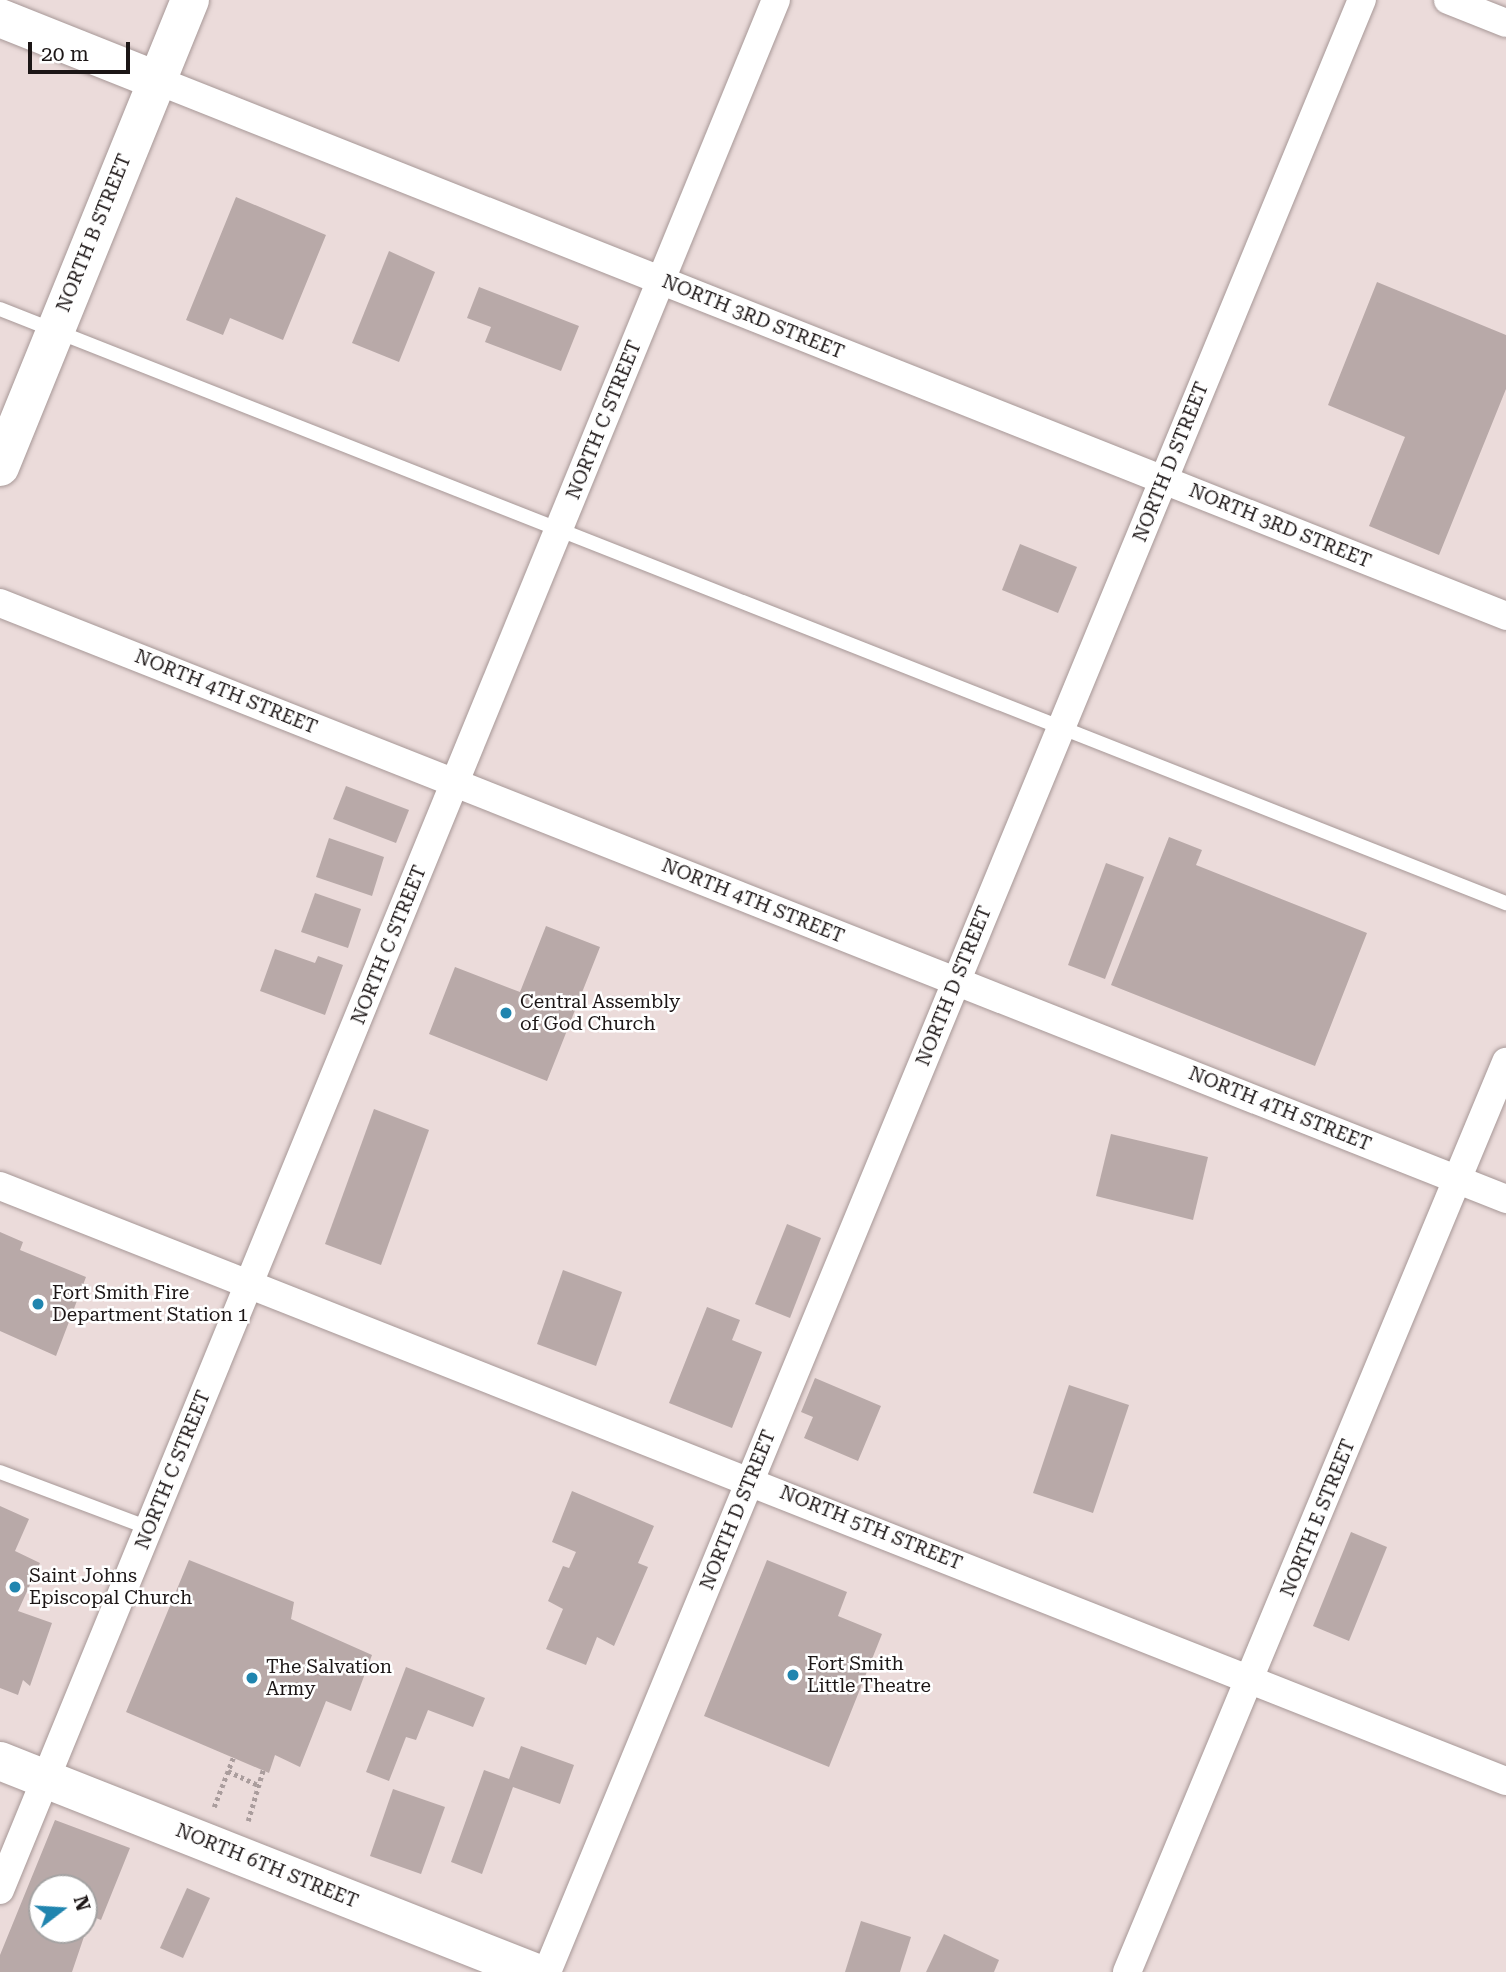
<!DOCTYPE html>
<html>
<head>
<meta charset="utf-8">
<style>
	body { margin:0 }
	#map { position:relative; width:1506px; height:1972px; overflow:hidden; background:#ebdbda; font-family:"Roboto Serif",serif }
	div>[style] { position:absolute }
	[style*='--x'] { left:calc(var(--x)*1px); top:calc(var(--y)*1px); width:calc(var(--w)*1px); rotate:calc(var(--a)*1deg) }
	.building>* { inset:0; background:#b8a9a8 }
	.path>* { height:4.5px; margin-top:-2.25px; transform-origin:0; background:repeating-linear-gradient(90deg,#aa9d9d 0 3.5px,transparent 0 7px) }
	.roads { filter:drop-shadow(0 0 2px #a79897) drop-shadow(0 0 2px #a79897) }
	.lane>* { height:14px; margin:-7px; padding:0 7px; transform-origin:7px; border-radius:7px; background:#fff }
	.street>* { height:28px; margin:-14px; padding:0 14px; transform-origin:14px; border-radius:14px; background:#fff }
	.secondary>* { height:38px; margin:-19px; padding:0 19px; transform-origin:19px; border-radius:19px; background:#fff }
	.dots>* { width:19px; height:19px; translate:-50% -50%; box-sizing:border-box; border:4px solid #fff; border-radius:50% }
	span { translate:-50% -50%; white-space:nowrap; text-align:center; line-height:1.15; -webkit-text-stroke:5px #fff; paint-order:stroke }
	.street-label { font-size:19px; color:#1c1616 }
	.poi-label { font-size:19px; color:#1c1616 }
	.left { translate:0 -50%; text-align:left }
	.north { position:absolute; left:28px; top:1874px; width:70px; height:70px; box-sizing:border-box; background:#fff; border:2px solid #a4a2a2; border-radius:50%; rotate:73deg; font-size:19px; font-weight:700; line-height:28px; text-align:center; color:#1c1616 }
	.north::after { content:''; display:block; margin:auto; width:24px; height:32px; background:#2085af; clip-path:polygon(50% 0,100% 100%,50% 72%,0 100%) }
	.scale { position:absolute; left:28px; top:42px; width:102px; height:32px; box-sizing:border-box; border:4px solid #1c1616; border-top:0; padding-left:9px; font-size:21px; line-height:24px; white-space:nowrap; color:#1c1616; -webkit-text-stroke:5px #fff; paint-order:stroke }
</style>
</head>
<body>
<div id="map">
	<div class="building">
		<div style="clip-path:polygon(236px 197px,326px 235px,283px 340px,230px 318px,223px 335px,186px 320px)"></div>
		<div style="clip-path:polygon(389px 251px,435px 272px,399px 362px,352px 343px)"></div>
		<div style="clip-path:polygon(1377px 282px,1506px 335px,1506px 389px,1439px 555px,1369px 526px,1405px 437px,1328px 405px)"></div>
		<div style="clip-path:polygon(479px 287px,579px 326px,561px 371px,485px 342px,491px 327px,467px 318px)"></div>
		<div style="clip-path:polygon(1020px 544px,1077px 567px,1058px 613px,1002px 590px)"></div>
		<div style="clip-path:polygon(346px 786px,409px 810px,396px 843px,333px 819px)"></div>
		<div style="clip-path:polygon(1169px 837px,1202px 850px,1196px 865px,1367px 933px,1315px 1066px,1111px 985px)"></div>
		<div style="clip-path:polygon(329px 838px,384px 857px,372px 896px,316px 877px)"></div>
		<div style="clip-path:polygon(1106px 863px,1144px 877px,1105px 979px,1068px 965px)"></div>
		<div style="clip-path:polygon(315px 893px,361px 909px,348px 948px,301px 932px)"></div>
		<div style="clip-path:polygon(546px 926px,600px 947px,547px 1081px,429px 1034px,455px 967px,520px 992px)"></div>
		<div style="clip-path:polygon(275px 949px,315px 963px,318px 956px,343px 965px,325px 1015px,260px 991px)"></div>
		<div style="clip-path:polygon(374px 1109px,429px 1130px,381px 1265px,325px 1244px)"></div>
		<div style="clip-path:polygon(1111px 1134px,1208px 1157px,1193px 1220px,1096px 1196px)"></div>
		<div style="clip-path:polygon(787px 1224px,821px 1238px,790px 1318px,755px 1304px)"></div>
		<div style="clip-path:polygon(0 1232px,23px 1242px,20px 1250px,86px 1277px,56px 1356px,0 1331px)"></div>
		<div style="clip-path:polygon(563px 1270px,622px 1292px,596px 1366px,537px 1344px)"></div>
		<div style="clip-path:polygon(707px 1307px,740px 1320px,732px 1340px,762px 1352px,732px 1428px,669px 1403px)"></div>
		<div style="clip-path:polygon(815px 1378px,881px 1406px,858px 1461px,804px 1438px,813px 1417px,801px 1412px)"></div>
		<div style="clip-path:polygon(1069px 1385px,1129px 1405px,1093px 1513px,1033px 1493px)"></div>
		<div style="clip-path:polygon(572px 1491px,654px 1526px,638px 1563px,648px 1567px,614px 1646px,597px 1637px,586px 1665px,546px 1649px,563px 1609px,548px 1601px,563px 1566px,569px 1568px,576px 1552px,552px 1542px)"></div>
		<div style="clip-path:polygon(0 1506px,29px 1519px,15px 1551px,40px 1563px,18px 1611px,52px 1623px,30px 1686px,23px 1680px,18px 1695px,0 1688px)"></div>
		<div style="clip-path:polygon(1351px 1532px,1387px 1547px,1349px 1641px,1313px 1626px)"></div>
		<div style="clip-path:polygon(189px 1560px,294px 1602px,291px 1619px,372px 1655px,351px 1711px,326px 1701px,300px 1767px,275px 1755px,269px 1773px,126px 1712px)"></div>
		<div style="clip-path:polygon(767px 1560px,847px 1592px,838px 1616px,882px 1634px,829px 1767px,704px 1716px)"></div>
		<div style="clip-path:polygon(406px 1667px,485px 1698px,473px 1727px,428px 1710px,416px 1740px,406px 1737px,389px 1781px,366px 1772px)"></div>
		<div style="clip-path:polygon(521px 1746px,574px 1765px,560px 1804px,513px 1787px,482px 1874px,451px 1862px,484px 1770px,509px 1779px)"></div>
		<div style="clip-path:polygon(393px 1789px,445px 1807px,421px 1874px,370px 1856px)"></div>
		<div style="clip-path:polygon(evenodd,55px 1820px,130px 1848px,101px 1920px,91px 1916px,72px 1972px,0 1972px,0 1955px,55px 1820px,42px 1888px,84px 1888px,84px 1930px,42px 1930px,42px 1888px)"></div>
		<div style="clip-path:polygon(187px 1888px,210px 1898px,183px 1958px,160px 1948px)"></div>
		<div style="clip-path:polygon(861px 1921px,911px 1937px,900px 1972px,845px 1972px)"></div>
		<div style="clip-path:polygon(944px 1934px,999px 1960px,994px 1972px,926px 1972px)"></div>
	</div>
	<div class="path">
		<div style="--x:228;--y:1771;--w:33;--a:25"></div>
		<div style="--x:214;--y:1807;--w:53;--a:-68.8"></div>
		<div style="--x:248;--y:1821;--w:53;--a:-73.6"></div>
	</div>
	<div class="roads">
		<div class="lane">
			<div style="--x:0;--y:309;--w:1619;--a:21.53"></div>
			<div style="--x:0;--y:1472;--w:159;--a:20.6"></div>
		</div>
		<div class="street">
			<div style="--x:1448;--y:0;--w:62;--a:21.6"></div>
			<div style="--x:156;--y:80;--w:1453;--a:21.65"></div>
			<div style="--x:0;--y:603;--w:1620;--a:21.59"></div>
			<div style="--x:0;--y:1186;--w:1619;--a:21.56"></div>
			<div style="--x:0;--y:1890;--w:2043;--a:-67.68"></div>
			<div style="--x:547;--y:1972;--w:2134;--a:-67.55"></div>
			<div style="--x:1127;--y:1972;--w:986;--a:-67.39"></div>
		</div>
		<div class="secondary">
			<div style="--x:0;--y:18;--w:168;--a:21.7"></div>
			<div style="--x:0;--y:467;--w:504;--a:-67.86"></div>
			<div style="--x:0;--y:1761;--w:574;--a:21.56"></div>
		</div>
	</div>
	<div class="dots">
		<div style="left:506px;top:1013px;background:#2085af"></div>
		<div style="left:38px;top:1304px;background:#2085af"></div>
		<div style="left:15px;top:1587px;background:#2085af"></div>
		<div style="left:793px;top:1675px;background:#2085af"></div>
		<div style="left:252px;top:1678px;background:#2085af"></div>
	</div>
	<div class="street-label">
		<span style="left:94px;top:233px;rotate:-68deg">NORTH B STREET</span>
		<span style="left:753px;top:317px;rotate:22deg">NORTH 3RD STREET</span>
		<span style="left:604px;top:420px;rotate:-68deg">NORTH C STREET</span>
		<span style="left:1171px;top:462px;rotate:-68deg">NORTH D STREET</span>
		<span style="left:1280px;top:526px;rotate:22deg">NORTH 3RD STREET</span>
		<span style="left:226px;top:692px;rotate:22deg">NORTH 4TH STREET</span>
		<span style="left:753px;top:901px;rotate:22deg">NORTH 4TH STREET</span>
		<span style="left:389px;top:945px;rotate:-68deg">NORTH C STREET</span>
		<span style="left:954px;top:986px;rotate:-68deg">NORTH D STREET</span>
		<span style="left:1280px;top:1109px;rotate:22deg">NORTH 4TH STREET</span>
		<span style="left:173px;top:1470px;rotate:-68deg">NORTH C STREET</span>
		<span style="left:738px;top:1510px;rotate:-68deg">NORTH D STREET</span>
		<span style="left:1318px;top:1518px;rotate:-68deg">NORTH E STREET</span>
		<span style="left:871px;top:1528px;rotate:22deg">NORTH 5TH STREET</span>
		<span style="left:267px;top:1866px;rotate:22deg">NORTH 6TH STREET</span>
	</div>
	<div class="poi-label">
		<span class="left" style="left:520px;top:1013px">Central Assembly<br>of God Church</span>
		<span class="left" style="left:52px;top:1304px">Fort Smith Fire<br>Department Station 1</span>
		<span class="left" style="left:29px;top:1587px">Saint Johns<br>Episcopal Church</span>
		<span class="left" style="left:807px;top:1675px">Fort Smith<br>Little Theatre</span>
		<span class="left" style="left:266px;top:1678px">The Salvation<br>Army</span>
	</div>
	<div class="north">N</div>
	<div class="scale">20 m</div>
</div>
</body>
</html>
